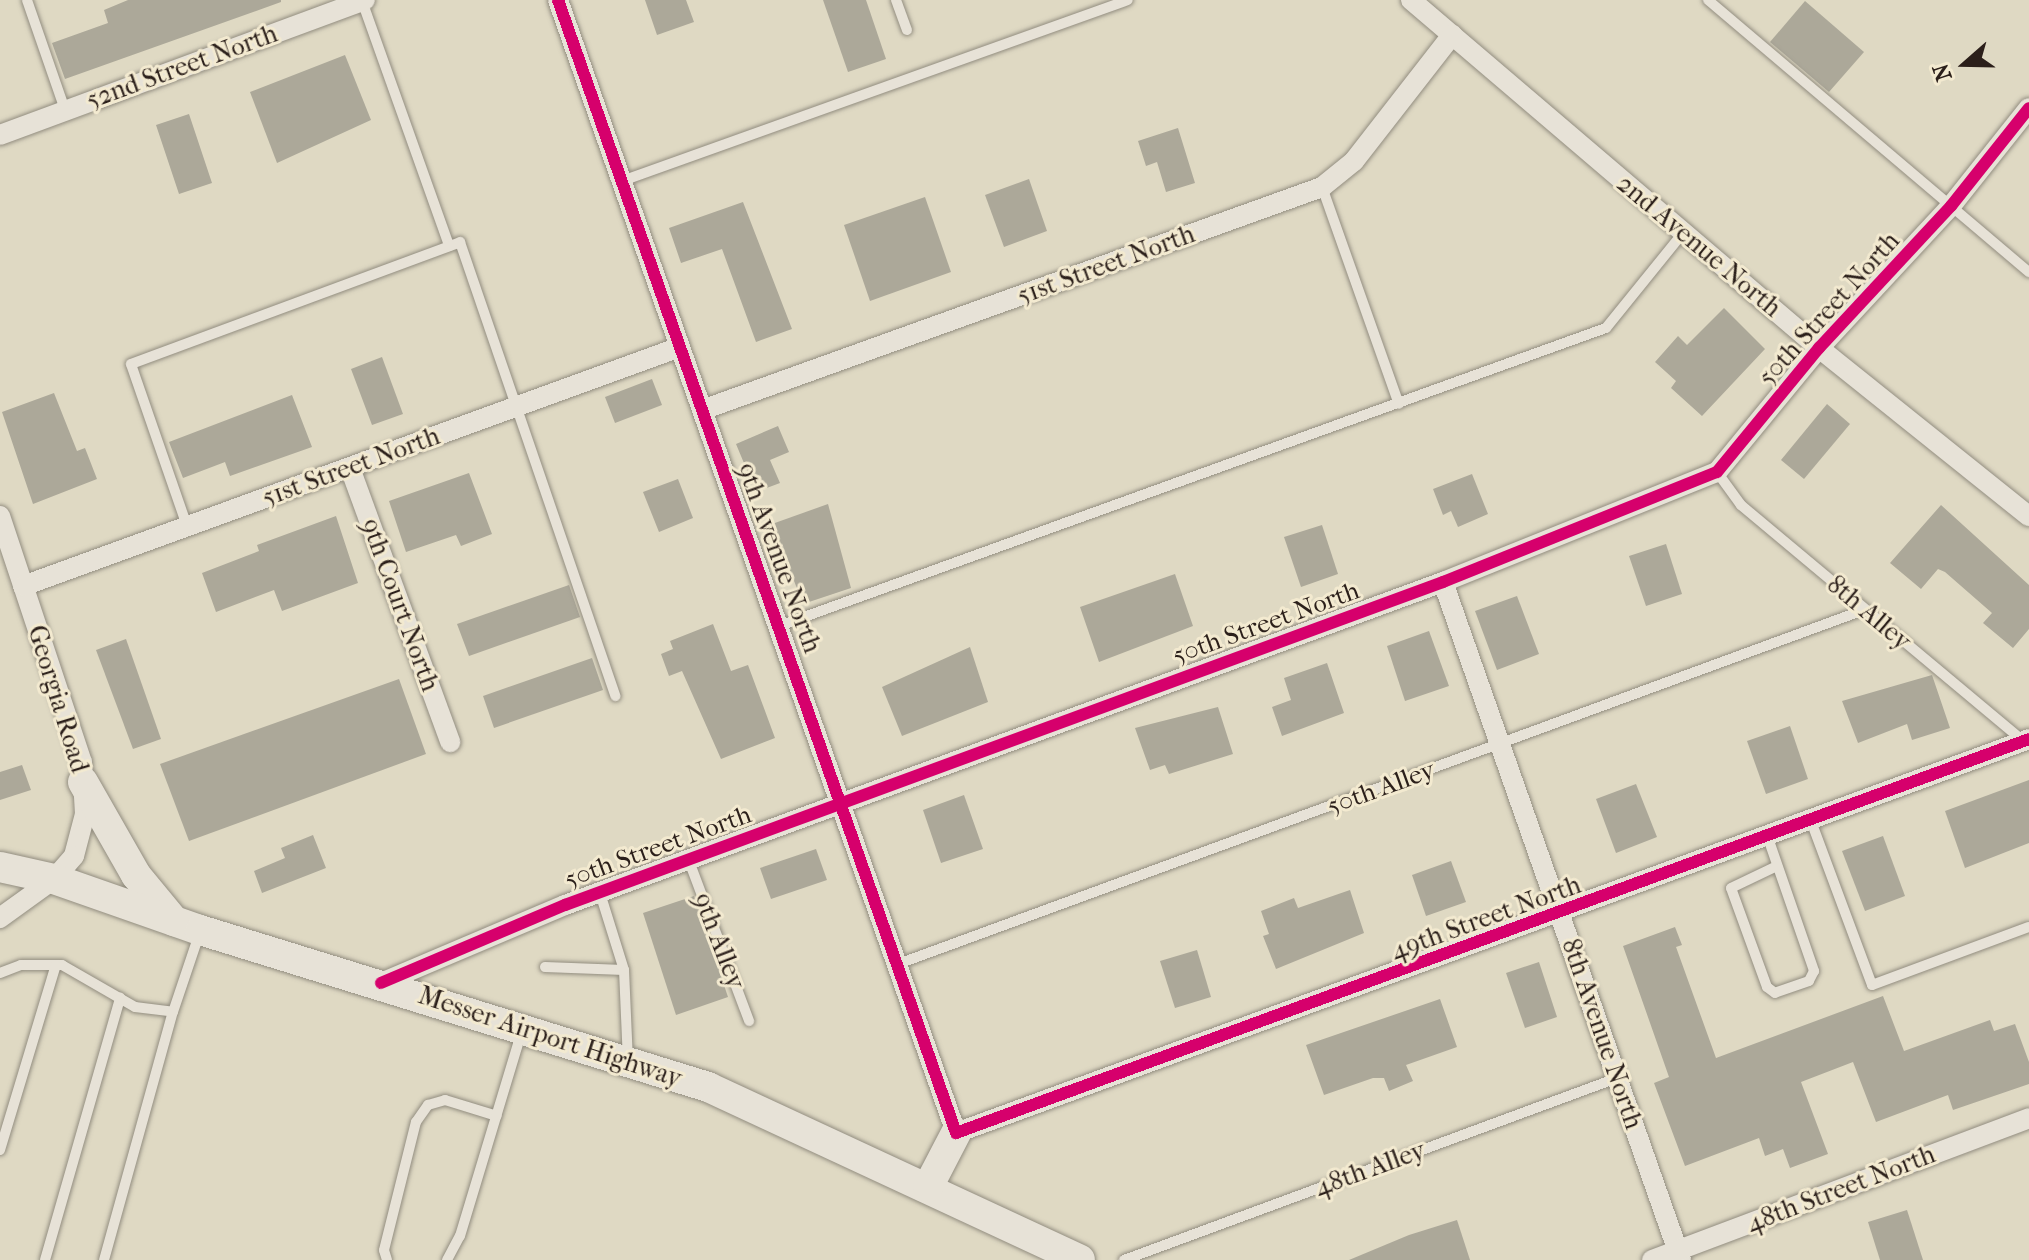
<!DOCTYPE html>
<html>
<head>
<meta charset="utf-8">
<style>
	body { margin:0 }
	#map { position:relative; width:2029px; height:1260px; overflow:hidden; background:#dfd9c3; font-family:"IM FELL French Canon",serif }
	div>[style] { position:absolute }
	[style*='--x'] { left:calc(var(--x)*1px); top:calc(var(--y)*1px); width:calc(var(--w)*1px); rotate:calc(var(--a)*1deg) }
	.building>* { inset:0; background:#aca899 }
	.roads { filter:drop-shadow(0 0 2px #928d80) drop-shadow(0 0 2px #928d80) }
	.service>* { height:10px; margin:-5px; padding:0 5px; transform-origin:5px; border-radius:5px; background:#e7e2d7 }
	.minor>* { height:20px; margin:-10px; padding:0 10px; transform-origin:10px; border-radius:10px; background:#e7e2d7 }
	.secondary>* { height:30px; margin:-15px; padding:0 15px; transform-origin:15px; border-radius:15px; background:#e7e2d7 }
	.cycleway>* { height:12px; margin:-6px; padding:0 6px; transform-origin:6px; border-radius:6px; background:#d6006c }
	span { translate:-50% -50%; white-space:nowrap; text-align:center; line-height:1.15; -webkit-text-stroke:6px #f3ead0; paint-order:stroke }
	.street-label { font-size:26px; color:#2b1f1a }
	.north { position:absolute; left:1925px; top:24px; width:80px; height:80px; -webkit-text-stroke:6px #f3ead0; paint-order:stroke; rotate:250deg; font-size:22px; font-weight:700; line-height:32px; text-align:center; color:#2b1f1a }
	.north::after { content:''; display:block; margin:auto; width:28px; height:36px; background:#2b1f1a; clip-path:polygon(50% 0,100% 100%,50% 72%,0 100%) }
</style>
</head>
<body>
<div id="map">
	<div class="building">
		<div style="clip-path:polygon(128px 0,281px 0,281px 2px,65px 79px,52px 43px,108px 23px,104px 10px)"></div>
		<div style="clip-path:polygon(645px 0,686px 0,694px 22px,657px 35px)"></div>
		<div style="clip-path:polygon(823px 0,866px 0,886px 59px,848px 72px)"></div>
		<div style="clip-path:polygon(1805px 1px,1864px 52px,1829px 92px,1770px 42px)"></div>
		<div style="clip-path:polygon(345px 55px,371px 120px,277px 163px,250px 92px)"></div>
		<div style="clip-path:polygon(189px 114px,212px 183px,179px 194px,156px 125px)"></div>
		<div style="clip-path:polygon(1178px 128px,1195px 183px,1166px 192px,1157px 162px,1146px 166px,1138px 141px)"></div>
		<div style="clip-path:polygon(1029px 179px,1047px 231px,1004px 247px,985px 195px)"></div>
		<div style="clip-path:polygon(925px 197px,951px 272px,870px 301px,844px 225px)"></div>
		<div style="clip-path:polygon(743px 202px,792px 329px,756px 342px,722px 249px,681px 263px,669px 228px)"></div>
		<div style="clip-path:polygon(1724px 308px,1765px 349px,1702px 416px,1671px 388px,1676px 381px,1655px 362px,1678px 336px,1687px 345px)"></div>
		<div style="clip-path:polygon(382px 357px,403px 414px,372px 425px,351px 369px)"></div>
		<div style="clip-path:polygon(652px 379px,662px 405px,615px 423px,605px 397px)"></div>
		<div style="clip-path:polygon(54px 393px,77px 451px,85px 448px,97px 479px,33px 504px,2px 412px)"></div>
		<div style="clip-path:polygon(292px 395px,312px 447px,230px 476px,225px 462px,183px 478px,169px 442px)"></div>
		<div style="clip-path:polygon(1827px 404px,1850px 424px,1804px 479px,1781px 460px)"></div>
		<div style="clip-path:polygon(778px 426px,789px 452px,770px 460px,780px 483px,756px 492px,736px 444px)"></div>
		<div style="clip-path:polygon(469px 473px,492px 534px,461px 546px,456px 535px,406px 552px,389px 501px)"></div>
		<div style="clip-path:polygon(1472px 474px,1488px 514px,1458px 527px,1451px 511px,1443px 515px,1433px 489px)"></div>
		<div style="clip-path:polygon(678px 479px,693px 518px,659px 532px,643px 492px)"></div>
		<div style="clip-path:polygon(828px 504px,851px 588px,803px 604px,772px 524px)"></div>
		<div style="clip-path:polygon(1941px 505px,2029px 585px,2029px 629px,2013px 648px,1983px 623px,1992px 613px,1945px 572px,1938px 569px,1921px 589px,1890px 563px)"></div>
		<div style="clip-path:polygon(336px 516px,358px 583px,282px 611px,274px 590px,216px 612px,202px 573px,259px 551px,257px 545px)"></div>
		<div style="clip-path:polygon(1322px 525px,1338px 574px,1301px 587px,1284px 537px)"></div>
		<div style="clip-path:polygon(1666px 544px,1682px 594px,1646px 606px,1629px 556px)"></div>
		<div style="clip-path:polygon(1175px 574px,1193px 626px,1099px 662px,1080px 607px)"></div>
		<div style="clip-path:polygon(569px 585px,580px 617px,469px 656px,457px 624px)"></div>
		<div style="clip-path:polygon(1517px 596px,1539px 654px,1497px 670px,1475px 611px)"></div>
		<div style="clip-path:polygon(713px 624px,731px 671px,748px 665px,775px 738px,721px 759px,682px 671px,669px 676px,661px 654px,673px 649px,670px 641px)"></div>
		<div style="clip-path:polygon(1429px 631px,1449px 686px,1405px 701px,1387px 646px)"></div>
		<div style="clip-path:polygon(126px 639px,161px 739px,133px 749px,96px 650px)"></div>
		<div style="clip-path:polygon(970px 647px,988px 702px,902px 736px,882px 687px)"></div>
		<div style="clip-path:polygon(592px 658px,603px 690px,494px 728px,483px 696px)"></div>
		<div style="clip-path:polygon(1327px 663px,1344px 713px,1282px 736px,1272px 707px,1291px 700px,1284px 678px)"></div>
		<div style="clip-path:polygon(1932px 675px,1950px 728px,1912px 740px,1907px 724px,1858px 743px,1842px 701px)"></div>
		<div style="clip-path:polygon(399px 679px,426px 754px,189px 841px,160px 764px)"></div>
		<div style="clip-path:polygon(1218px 707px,1233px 754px,1169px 774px,1165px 765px,1150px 770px,1135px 728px)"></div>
		<div style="clip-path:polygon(1790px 726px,1808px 779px,1766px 794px,1747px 741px)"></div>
		<div style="clip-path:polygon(22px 765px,31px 790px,0 800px,0 772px)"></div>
		<div style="clip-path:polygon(2029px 780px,2029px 843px,1965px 868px,1945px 811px)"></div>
		<div style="clip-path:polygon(1636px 784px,1657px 837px,1616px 853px,1596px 799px)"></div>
		<div style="clip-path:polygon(964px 795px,983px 849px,941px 863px,923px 810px)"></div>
		<div style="clip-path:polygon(313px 835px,326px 868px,262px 893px,254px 871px,285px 858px,281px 848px)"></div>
		<div style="clip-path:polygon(1883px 836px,1905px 896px,1865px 911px,1842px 851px)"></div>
		<div style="clip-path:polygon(816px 849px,827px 880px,771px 899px,760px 868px)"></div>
		<div style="clip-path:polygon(1451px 861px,1466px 902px,1426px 916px,1412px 875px)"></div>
		<div style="clip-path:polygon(1350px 890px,1364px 933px,1276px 969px,1263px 936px,1269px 934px,1261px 911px,1294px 898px,1298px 908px)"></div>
		<div style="clip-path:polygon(694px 896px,728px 997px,676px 1015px,643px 913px)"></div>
		<div style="clip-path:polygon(1675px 927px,1682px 945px,1676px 947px,1716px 1058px,1883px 996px,1904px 1051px,1990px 1020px,1994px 1031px,2015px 1024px,2029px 1062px,2029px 1084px,1953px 1110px,1948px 1095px,1876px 1122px,1853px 1062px,1801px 1082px,1828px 1154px,1790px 1168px,1783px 1149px,1765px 1156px,1759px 1138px,1685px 1166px,1654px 1083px,1669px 1077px,1623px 946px)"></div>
		<div style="clip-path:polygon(1197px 950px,1211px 997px,1175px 1008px,1160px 961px)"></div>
		<div style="clip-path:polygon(1539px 962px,1557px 1017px,1525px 1028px,1506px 973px)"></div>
		<div style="clip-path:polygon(1440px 999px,1457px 1047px,1406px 1065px,1413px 1081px,1389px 1091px,1384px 1078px,1373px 1078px,1324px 1095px,1306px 1045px)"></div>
		<div style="clip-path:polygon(1907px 1210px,1923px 1260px,1880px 1260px,1868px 1222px)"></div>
		<div style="clip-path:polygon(1457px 1220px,1470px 1260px,1349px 1260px,1409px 1235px)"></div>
	</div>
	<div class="roads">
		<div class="service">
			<div style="--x:27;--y:0;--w:116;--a:70.9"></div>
			<div style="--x:896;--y:0;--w:32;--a:70"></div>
			<div style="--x:1708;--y:0;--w:421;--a:40.3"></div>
			<div style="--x:362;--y:1;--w:260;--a:70.4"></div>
			<div style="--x:622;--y:181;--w:537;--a:-19.68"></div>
			<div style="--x:1322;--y:187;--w:230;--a:70.5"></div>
			<div style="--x:1717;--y:472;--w:41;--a:54"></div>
			<div style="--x:1741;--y:505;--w:369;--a:39.9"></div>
			<div style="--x:187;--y:526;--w:171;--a:-109.1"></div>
			<div style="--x:131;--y:364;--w:351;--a:-20.3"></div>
			<div style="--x:460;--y:242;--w:480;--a:71.1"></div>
			<div style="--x:779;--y:626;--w:879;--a:-19.82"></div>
			<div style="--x:1606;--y:328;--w:122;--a:-51"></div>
			<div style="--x:1811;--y:821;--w:175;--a:69.6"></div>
			<div style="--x:1872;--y:985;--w:167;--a:-20.3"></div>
			<div style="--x:1768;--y:838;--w:141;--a:70.9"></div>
			<div style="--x:1814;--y:971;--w:11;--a:117"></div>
			<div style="--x:1809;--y:981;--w:36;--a:161"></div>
			<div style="--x:1775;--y:993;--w:10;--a:-143"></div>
			<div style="--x:1767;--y:987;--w:105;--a:-110"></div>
			<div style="--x:1731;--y:888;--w:51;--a:-25.6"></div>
			<div style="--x:689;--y:861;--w:171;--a:69.4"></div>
			<div style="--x:600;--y:893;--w:81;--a:72.7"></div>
			<div style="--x:624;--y:970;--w:90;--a:87.5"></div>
			<div style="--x:898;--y:964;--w:1029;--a:-20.13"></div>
			<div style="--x:545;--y:967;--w:79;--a:2.2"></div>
			<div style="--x:0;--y:973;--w:22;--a:-21"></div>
			<div style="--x:21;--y:965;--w:41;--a:0"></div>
			<div style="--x:62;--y:965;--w:84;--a:29.9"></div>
			<div style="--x:135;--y:1007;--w:38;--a:7"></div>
			<div style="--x:173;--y:1012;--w:84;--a:-71.4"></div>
			<div style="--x:0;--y:1150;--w:193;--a:-73.2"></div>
			<div style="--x:45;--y:1260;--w:273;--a:-74"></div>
			<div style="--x:104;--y:1260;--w:257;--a:-74.5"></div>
			<div style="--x:387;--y:1260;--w:10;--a:-107"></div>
			<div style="--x:384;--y:1250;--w:132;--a:-76"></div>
			<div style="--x:416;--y:1122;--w:21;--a:-55"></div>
			<div style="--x:428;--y:1105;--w:18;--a:-16"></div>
			<div style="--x:445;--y:1100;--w:54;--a:17.1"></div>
			<div style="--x:447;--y:1260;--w:27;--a:-62"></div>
			<div style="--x:460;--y:1236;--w:211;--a:-73.2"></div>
			<div style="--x:1124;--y:1260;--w:526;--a:-20.26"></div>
		</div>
		<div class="minor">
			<div style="--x:558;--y:0;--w:1201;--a:70.64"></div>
			<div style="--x:956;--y:1133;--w:1143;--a:-20.16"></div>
			<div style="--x:1411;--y:0;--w:536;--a:40.46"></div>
			<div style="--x:1819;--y:348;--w:269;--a:38.7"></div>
			<div style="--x:0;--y:135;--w:389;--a:-20.3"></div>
			<div style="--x:702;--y:410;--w:659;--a:-19.78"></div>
			<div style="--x:1322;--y:187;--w:41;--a:-39.1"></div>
			<div style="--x:1354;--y:161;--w:160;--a:-52.1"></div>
			<div style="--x:350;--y:468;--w:292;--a:69.9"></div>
			<div style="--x:0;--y:516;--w:259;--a:71.6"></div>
			<div style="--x:82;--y:762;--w:52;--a:86.7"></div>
			<div style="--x:85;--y:814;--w:43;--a:104.7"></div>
			<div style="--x:74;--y:856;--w:30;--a:131"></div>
			<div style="--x:54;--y:879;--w:67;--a:144.2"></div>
			<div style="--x:1443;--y:582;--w:719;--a:70.66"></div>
			<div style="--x:23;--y:586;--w:699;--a:-19.99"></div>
			<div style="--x:381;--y:983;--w:200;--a:-23"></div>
			<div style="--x:565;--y:905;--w:936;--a:-20.2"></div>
			<div style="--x:1443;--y:582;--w:295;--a:-21.9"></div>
			<div style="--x:1717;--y:472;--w:161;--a:-50.6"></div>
			<div style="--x:1819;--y:348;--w:194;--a:-47.1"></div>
			<div style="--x:1951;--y:206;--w:125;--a:-51.5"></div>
			<div style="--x:1652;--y:1260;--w:403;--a:-20.6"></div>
		</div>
		<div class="secondary">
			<div style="--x:83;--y:782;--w:107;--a:60.3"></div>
			<div style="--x:136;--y:875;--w:60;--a:50.4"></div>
			<div style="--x:0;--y:867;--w:55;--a:12.5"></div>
			<div style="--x:54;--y:879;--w:155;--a:19.3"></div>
			<div style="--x:200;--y:930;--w:532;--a:17.17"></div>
			<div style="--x:708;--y:1087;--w:410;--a:24.9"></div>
			<div style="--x:928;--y:1187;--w:61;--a:-62.6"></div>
		</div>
	</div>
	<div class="cycleway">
		<div style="--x:558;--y:0;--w:1201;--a:70.64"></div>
		<div style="--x:956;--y:1133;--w:1143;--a:-20.16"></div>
		<div style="--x:381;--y:983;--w:200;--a:-23"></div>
		<div style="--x:565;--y:905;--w:936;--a:-20.2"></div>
		<div style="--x:1443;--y:582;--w:295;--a:-21.9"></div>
		<div style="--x:1717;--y:472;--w:161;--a:-50.6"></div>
		<div style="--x:1819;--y:348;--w:194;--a:-47.1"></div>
		<div style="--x:1951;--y:206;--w:125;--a:-51.5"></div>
	</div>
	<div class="street-label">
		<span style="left:182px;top:67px;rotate:-20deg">52nd Street North</span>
		<span style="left:1699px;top:246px;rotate:40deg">2nd Avenue North</span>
		<span style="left:1106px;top:265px;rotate:-20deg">51st Street North</span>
		<span style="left:1829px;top:309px;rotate:-48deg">50th Street North</span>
		<span style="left:351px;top:467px;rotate:-20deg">51st Street North</span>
		<span style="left:779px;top:558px;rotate:70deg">9th Avenue North</span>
		<span style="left:400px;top:605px;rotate:70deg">9th Court North</span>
		<span style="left:1869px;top:613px;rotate:40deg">8th Alley</span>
		<span style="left:1266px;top:623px;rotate:-20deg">50th Street North</span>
		<span style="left:58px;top:699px;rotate:73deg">Georgia Road</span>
		<span style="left:1381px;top:788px;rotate:-20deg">50th Alley</span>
		<span style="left:658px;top:847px;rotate:-20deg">50th Street North</span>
		<span style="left:1486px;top:918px;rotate:-20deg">49th Street North</span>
		<span style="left:719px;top:941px;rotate:69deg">9th Alley</span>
		<span style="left:1602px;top:1034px;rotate:71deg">8th Avenue North</span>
		<span style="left:550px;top:1037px;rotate:18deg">Messer Airport Highway</span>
		<span style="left:1370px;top:1169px;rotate:-20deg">48th Alley</span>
		<span style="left:1841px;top:1189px;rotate:-21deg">48th Street North</span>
	</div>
	<div class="north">N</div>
</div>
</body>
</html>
